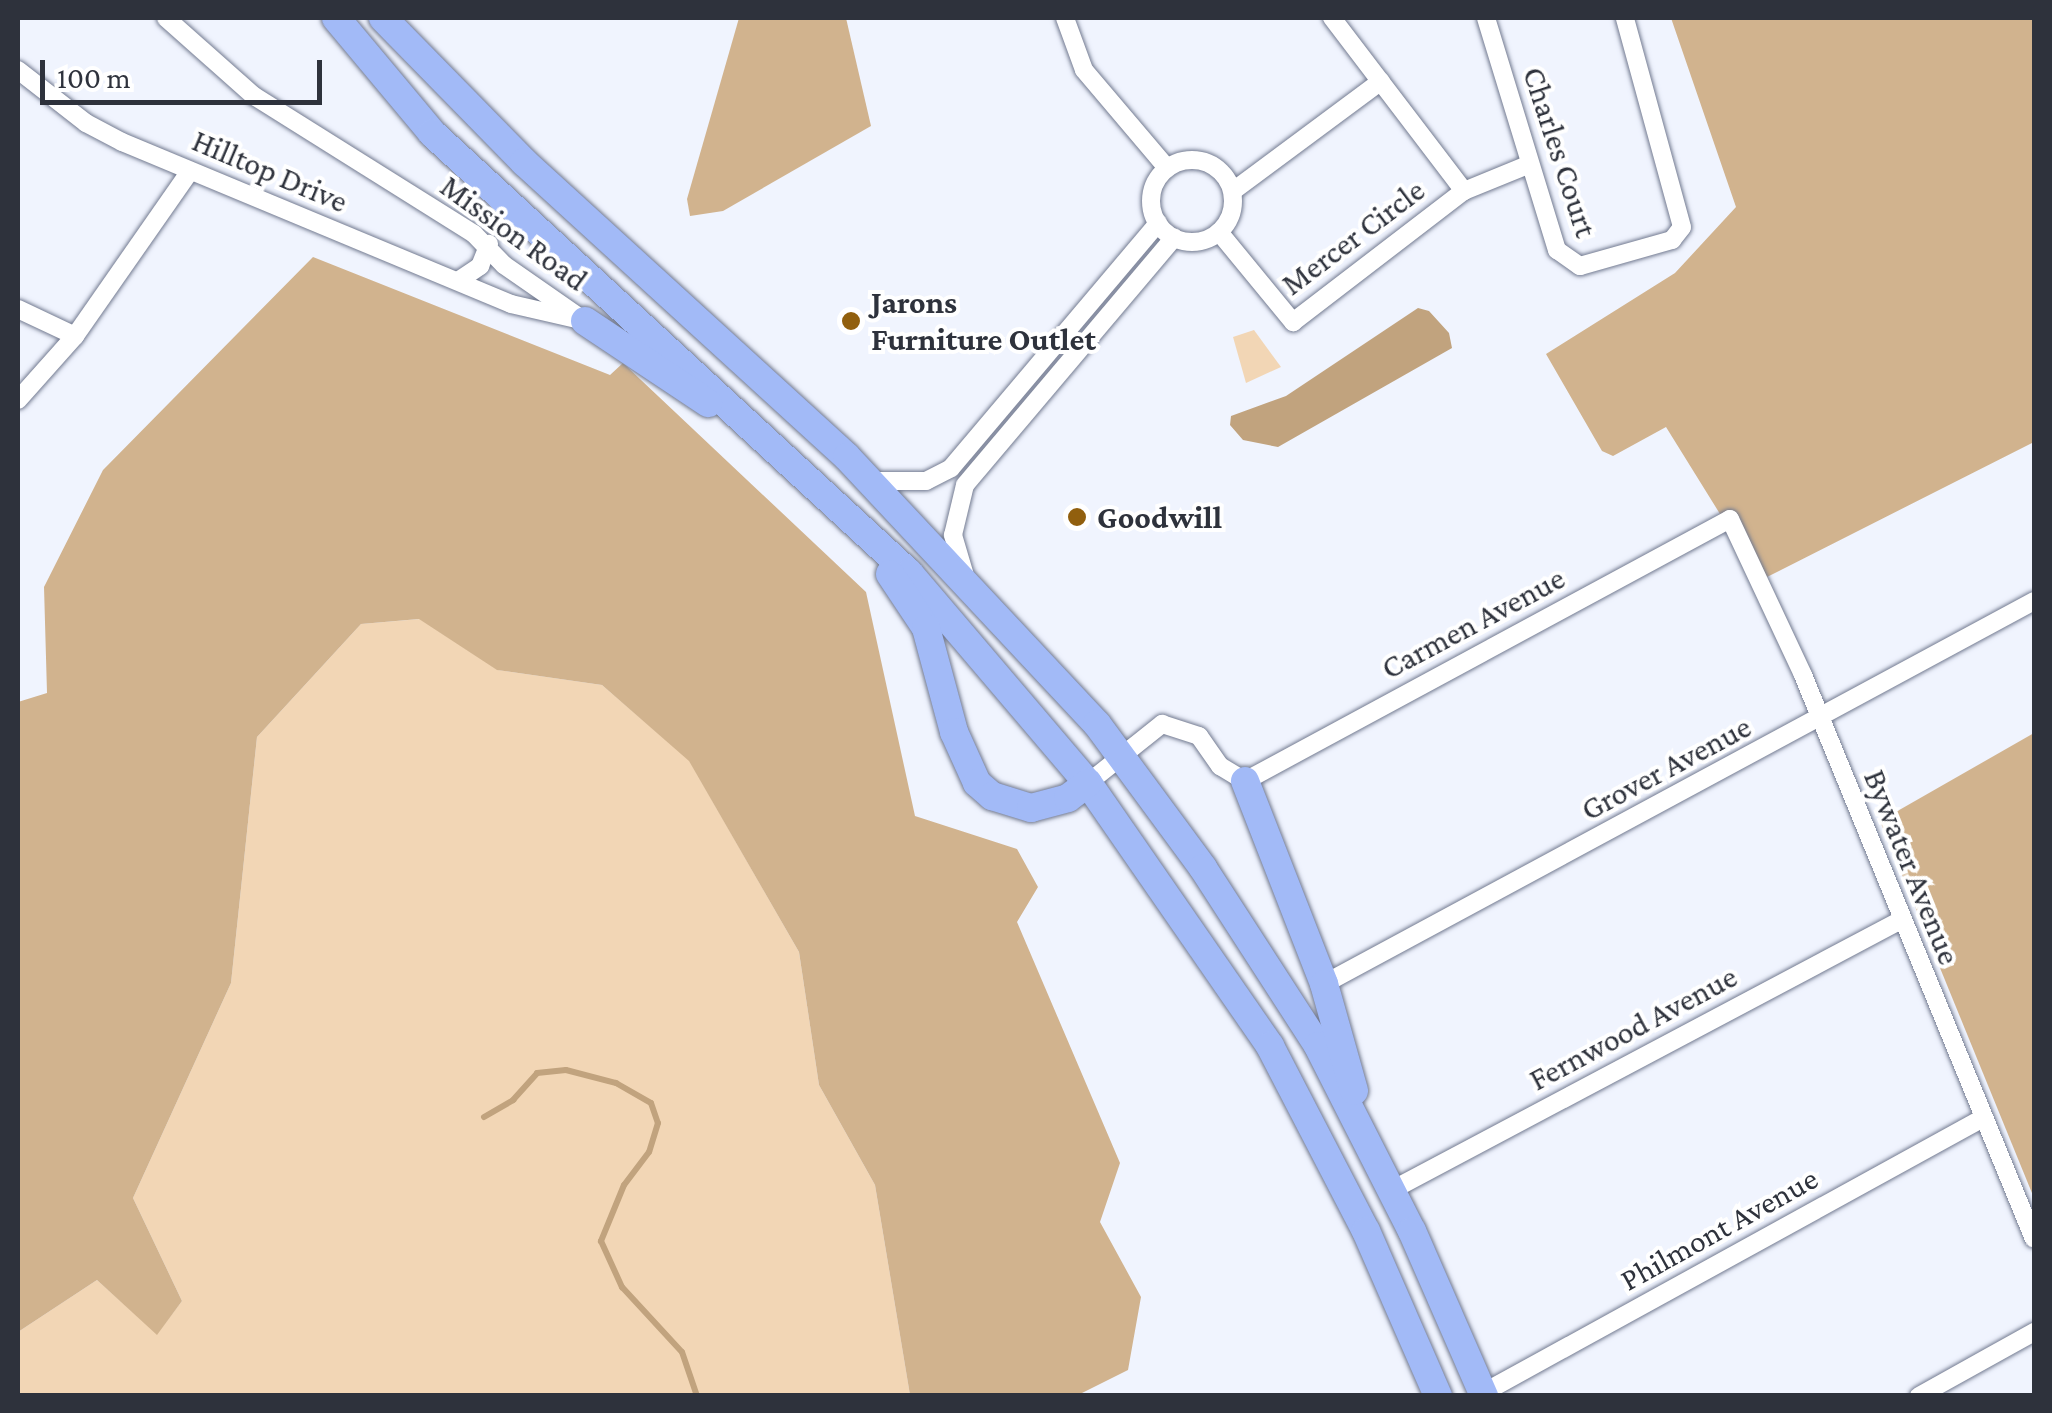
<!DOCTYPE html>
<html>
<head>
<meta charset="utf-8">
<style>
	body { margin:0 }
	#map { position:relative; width:2052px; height:1413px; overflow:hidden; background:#f0f4fe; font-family:"Crimson Pro",serif }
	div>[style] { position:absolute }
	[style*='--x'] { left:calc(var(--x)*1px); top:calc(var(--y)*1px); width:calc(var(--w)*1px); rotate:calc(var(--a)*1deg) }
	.green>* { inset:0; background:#f2d6b5 }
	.forest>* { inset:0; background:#d1b38e }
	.water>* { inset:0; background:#c1a37e }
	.stream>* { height:6px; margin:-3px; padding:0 3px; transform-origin:3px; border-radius:3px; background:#c1a37e }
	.roads { filter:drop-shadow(0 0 2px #727a90) drop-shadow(0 0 2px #727a90) }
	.minor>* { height:18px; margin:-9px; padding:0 9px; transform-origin:9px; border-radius:9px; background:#fff }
	.minor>.ring { margin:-9px; padding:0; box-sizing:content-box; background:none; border:18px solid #fff; border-radius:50% }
	.highway>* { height:28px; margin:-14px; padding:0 14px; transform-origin:14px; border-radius:14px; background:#a2baf7 }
	.dots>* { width:28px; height:28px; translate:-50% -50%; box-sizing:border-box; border:5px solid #fff; border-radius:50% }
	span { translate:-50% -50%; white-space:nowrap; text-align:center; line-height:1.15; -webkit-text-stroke:8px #fff; paint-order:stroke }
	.street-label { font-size:32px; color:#2e323c }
	.poi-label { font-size:32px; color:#2e323c; font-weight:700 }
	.left { translate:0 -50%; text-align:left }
	.frame { position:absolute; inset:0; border:20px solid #2e323c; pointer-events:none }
	.scale { position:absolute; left:40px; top:60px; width:282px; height:45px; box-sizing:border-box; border:5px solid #2e323c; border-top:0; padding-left:12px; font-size:30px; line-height:35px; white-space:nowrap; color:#2e323c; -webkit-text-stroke:8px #fff; paint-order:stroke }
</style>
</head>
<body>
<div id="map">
	<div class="green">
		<div style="clip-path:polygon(1254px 330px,1281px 367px,1246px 383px,1233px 337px)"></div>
		<div style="clip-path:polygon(420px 619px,498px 670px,602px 685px,689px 760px,799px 952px,819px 1085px,875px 1185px,910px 1395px,18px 1396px,18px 1332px,97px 1280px,157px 1334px,182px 1301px,133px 1198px,231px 983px,257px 737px,361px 624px)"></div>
	</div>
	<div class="forest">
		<div style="clip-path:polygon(739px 18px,846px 18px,871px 126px,723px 211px,690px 216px,687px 199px)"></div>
		<div style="clip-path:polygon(1671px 18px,2034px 18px,2034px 442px,1761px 580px,1666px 427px,1613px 456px,1602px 451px,1546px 354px,1675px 273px,1736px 207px)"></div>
		<div style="clip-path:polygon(313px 257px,610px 375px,623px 363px,866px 592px,915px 816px,1017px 849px,1038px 887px,1017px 922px,1120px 1163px,1100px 1222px,1141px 1297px,1128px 1370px,1078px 1395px,910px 1395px,875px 1185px,819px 1085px,799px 952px,689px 761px,602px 685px,497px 670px,419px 619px,361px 624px,257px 737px,231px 983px,133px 1198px,182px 1301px,157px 1335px,97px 1280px,18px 1332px,18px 702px,47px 693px,44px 587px,103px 470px)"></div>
		<div style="clip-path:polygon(2034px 733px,2034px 1198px,1880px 821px)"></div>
	</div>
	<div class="water">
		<div style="clip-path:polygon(1418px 308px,1429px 311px,1449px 333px,1452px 348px,1278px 447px,1243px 440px,1230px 425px,1231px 416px,1286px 396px)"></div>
	</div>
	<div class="stream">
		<div style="--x:484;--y:1117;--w:34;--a:-30"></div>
		<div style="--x:513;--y:1100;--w:36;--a:-48"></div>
		<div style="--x:537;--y:1073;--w:29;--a:-6"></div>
		<div style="--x:566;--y:1070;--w:52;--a:14.6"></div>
		<div style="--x:616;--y:1083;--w:40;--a:29.7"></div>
		<div style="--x:651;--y:1103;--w:21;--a:71"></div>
		<div style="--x:658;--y:1123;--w:30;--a:107"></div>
		<div style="--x:649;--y:1152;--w:41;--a:127.1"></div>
		<div style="--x:624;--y:1185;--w:61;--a:112.3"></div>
		<div style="--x:601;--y:1241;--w:51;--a:65.5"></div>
		<div style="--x:622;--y:1287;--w:88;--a:47.3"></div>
		<div style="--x:682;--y:1352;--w:46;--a:71.2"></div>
	</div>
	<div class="roads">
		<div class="minor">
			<div style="--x:166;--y:18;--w:118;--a:41.6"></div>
			<div style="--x:254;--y:96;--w:260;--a:32.1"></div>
			<div style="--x:474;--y:234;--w:43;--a:45.9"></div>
			<div style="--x:504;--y:265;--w:88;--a:34.8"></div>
			<div style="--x:1065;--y:18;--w:55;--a:69.9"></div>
			<div style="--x:1084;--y:70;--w:128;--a:49.7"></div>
			<div style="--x:1486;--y:18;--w:243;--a:73"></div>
			<div style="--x:1557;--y:250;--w:28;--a:35"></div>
			<div style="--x:1580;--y:266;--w:96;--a:-15.8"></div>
			<div style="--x:1672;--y:240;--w:16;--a:-52"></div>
			<div style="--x:1682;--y:227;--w:217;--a:-105.3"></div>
			<div style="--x:18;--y:70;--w:86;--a:37.9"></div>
			<div style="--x:86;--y:123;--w:41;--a:27.8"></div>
			<div style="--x:122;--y:142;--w:421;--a:22.6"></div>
			<div style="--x:511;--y:304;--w:76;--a:12.9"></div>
			<div class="ring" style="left:1151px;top:160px;width:64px;height:64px"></div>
			<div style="--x:1233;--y:191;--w:184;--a:-36.6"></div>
			<div style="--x:1464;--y:191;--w:71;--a:-22.2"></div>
			<div style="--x:1219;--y:232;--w:117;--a:50.6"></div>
			<div style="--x:1293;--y:322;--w:215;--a:-37.5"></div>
			<div style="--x:1464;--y:191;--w:218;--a:-127.3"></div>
			<div style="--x:458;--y:281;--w:27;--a:-34"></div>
			<div style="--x:480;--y:266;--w:24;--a:-68"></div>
			<div style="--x:18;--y:309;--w:63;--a:25.3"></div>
			<div style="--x:18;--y:400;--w:86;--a:-48.3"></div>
			<div style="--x:75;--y:336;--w:201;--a:-55.1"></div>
			<div style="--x:871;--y:481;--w:55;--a:0"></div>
			<div style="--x:926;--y:481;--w:28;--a:-27"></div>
			<div style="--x:951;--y:468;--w:321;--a:-49.8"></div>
			<div style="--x:966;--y:579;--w:46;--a:-106.5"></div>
			<div style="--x:953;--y:535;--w:51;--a:-76.5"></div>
			<div style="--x:965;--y:485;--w:324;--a:-49.8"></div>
			<div style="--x:1088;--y:783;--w:95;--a:-38.6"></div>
			<div style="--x:1162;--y:724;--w:39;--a:18"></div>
			<div style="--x:1199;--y:736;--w:37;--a:55"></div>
			<div style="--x:1220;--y:766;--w:29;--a:31"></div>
			<div style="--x:1245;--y:781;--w:551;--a:-28.38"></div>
			<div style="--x:1730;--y:519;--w:172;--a:64.9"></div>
			<div style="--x:1803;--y:675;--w:609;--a:67.73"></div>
			<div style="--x:1324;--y:984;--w:807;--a:-28.34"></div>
			<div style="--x:1392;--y:1190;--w:576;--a:-27.94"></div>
			<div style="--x:1483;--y:1393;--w:571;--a:-28.81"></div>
			<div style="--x:1919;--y:1396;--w:132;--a:-29.1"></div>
		</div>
		<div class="highway">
			<div style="--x:336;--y:18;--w:150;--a:50.1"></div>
			<div style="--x:432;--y:133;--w:649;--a:42.69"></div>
			<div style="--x:909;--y:573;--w:276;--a:49.6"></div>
			<div style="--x:1088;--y:783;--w:320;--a:55.3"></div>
			<div style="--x:1270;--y:1046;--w:208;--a:62.6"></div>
			<div style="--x:1366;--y:1231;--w:180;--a:66.4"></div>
			<div style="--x:383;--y:18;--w:202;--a:45.6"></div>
			<div style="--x:524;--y:162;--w:437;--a:42.4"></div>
			<div style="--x:847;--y:457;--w:366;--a:46.9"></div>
			<div style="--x:1097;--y:724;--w:179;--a:53.6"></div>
			<div style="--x:1203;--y:868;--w:212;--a:57.1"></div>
			<div style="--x:1318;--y:1046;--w:208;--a:63.1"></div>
			<div style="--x:1412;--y:1231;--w:180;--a:66.4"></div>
			<div style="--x:585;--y:321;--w:148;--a:33.7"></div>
			<div style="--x:890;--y:574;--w:65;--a:56.3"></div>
			<div style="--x:926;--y:628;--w:108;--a:74.9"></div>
			<div style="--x:954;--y:732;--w:56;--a:65.7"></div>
			<div style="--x:977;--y:783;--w:20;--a:41"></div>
			<div style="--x:992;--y:796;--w:41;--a:17.1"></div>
			<div style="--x:1031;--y:808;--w:38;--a:-15"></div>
			<div style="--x:1068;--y:798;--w:25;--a:-37"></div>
			<div style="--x:1245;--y:781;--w:218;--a:68.7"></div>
			<div style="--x:1324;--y:984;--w:111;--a:74.3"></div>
		</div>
	</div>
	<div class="dots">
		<div style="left:851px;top:321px;background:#915f0e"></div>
		<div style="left:1077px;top:517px;background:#915f0e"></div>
	</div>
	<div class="street-label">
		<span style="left:1560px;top:152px;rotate:72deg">Charles Court</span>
		<span style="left:270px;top:171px;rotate:23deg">Hilltop Drive</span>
		<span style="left:514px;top:233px;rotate:36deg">Mission Road</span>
		<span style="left:1353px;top:237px;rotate:-37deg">Mercer Circle</span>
		<span style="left:1473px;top:623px;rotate:-28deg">Carmen Avenue</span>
		<span style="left:1666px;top:768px;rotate:-28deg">Grover Avenue</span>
		<span style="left:1912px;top:867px;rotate:68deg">Bywater Avenue</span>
		<span style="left:1633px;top:1028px;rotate:-28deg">Fernwood Avenue</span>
		<span style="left:1719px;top:1229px;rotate:-29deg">Philmont Avenue</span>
	</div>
	<div class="poi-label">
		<span class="left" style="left:871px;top:321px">Jarons<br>Furniture Outlet</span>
		<span class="left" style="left:1097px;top:517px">Goodwill</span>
	</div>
	<div class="frame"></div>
	<div class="scale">100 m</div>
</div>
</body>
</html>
